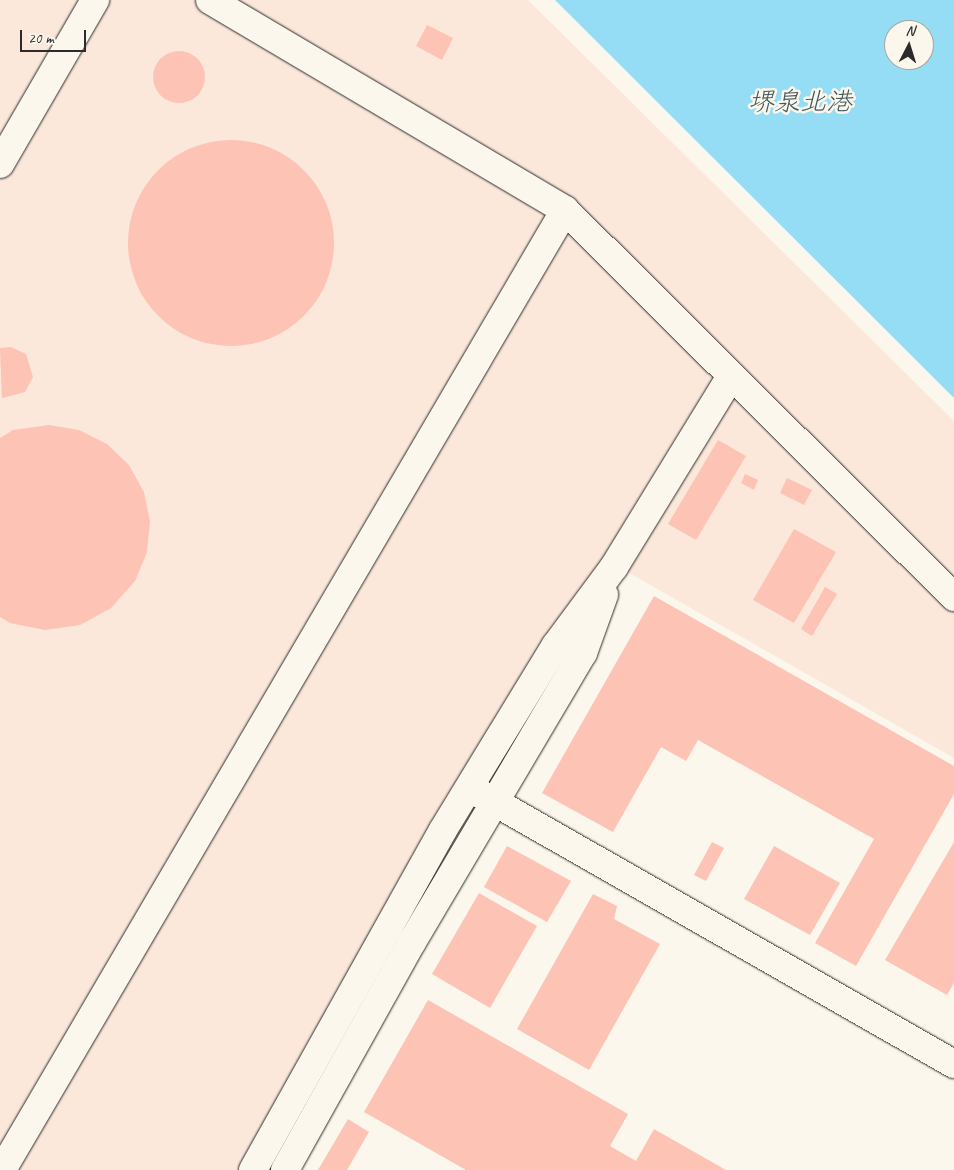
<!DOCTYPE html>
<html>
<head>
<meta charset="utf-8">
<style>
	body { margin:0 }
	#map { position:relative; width:954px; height:1170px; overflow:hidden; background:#fbf7ec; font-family:Caveat,"Klee One",sans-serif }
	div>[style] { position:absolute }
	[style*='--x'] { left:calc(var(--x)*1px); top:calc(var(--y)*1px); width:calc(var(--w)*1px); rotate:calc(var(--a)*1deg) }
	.built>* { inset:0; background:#fce7db }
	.water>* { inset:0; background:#94ddf5 }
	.building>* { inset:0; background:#fdc3b4 }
	.round { border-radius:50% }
	.roads { filter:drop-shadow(0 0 1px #2b2b2b) drop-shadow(0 0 1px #2b2b2b) }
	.minor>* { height:28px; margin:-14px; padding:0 14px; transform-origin:14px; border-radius:14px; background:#fbf7ec }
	span { translate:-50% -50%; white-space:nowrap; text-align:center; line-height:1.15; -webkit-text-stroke:5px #fbf7ec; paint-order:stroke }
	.water-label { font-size:26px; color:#45585e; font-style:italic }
	.north { position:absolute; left:884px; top:20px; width:50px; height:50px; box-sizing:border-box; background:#fbf7ec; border:1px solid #a8a59f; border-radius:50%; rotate:5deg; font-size:14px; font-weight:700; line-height:20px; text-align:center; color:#2b2b2b }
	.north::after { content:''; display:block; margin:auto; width:18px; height:22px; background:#2b2b2b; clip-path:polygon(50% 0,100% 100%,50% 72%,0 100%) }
	.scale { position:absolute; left:20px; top:30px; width:66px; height:22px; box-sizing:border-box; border:2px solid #2b2b2b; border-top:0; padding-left:6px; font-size:15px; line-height:18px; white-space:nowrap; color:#2b2b2b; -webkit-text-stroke:4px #fbf7ec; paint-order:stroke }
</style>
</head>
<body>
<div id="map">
	<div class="built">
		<div style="clip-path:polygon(0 0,528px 0,954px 421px,954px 758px,603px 558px,245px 1170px,0 1170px)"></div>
	</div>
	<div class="water">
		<div style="clip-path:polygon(evenodd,555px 0,954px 0,954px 398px,555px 0,894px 30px,924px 30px,924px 60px,894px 60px,894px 30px)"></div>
	</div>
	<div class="building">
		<div style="clip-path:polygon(427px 25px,453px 38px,442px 60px,416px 46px)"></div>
		<div class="round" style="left:153px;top:51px;width:52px;height:52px"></div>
		<div class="round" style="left:128px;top:140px;width:206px;height:206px"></div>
		<div style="clip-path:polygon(11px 347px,26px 354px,33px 377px,25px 392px,2px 398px,0 348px)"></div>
		<div style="clip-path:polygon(49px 425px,79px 430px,107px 444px,129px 465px,144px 492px,150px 522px,147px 552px,135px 581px,111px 608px,80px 625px,45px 630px,10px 623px,0 617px,0 438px,13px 430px)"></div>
		<div style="clip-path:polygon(718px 440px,746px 456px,696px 540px,668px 524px)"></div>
		<div style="clip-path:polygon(745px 474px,758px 480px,754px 490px,741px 483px)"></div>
		<div style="clip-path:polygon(787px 478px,812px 490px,804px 505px,780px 493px)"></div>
		<div style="clip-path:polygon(794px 529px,836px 552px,794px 623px,753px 600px)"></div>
		<div style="clip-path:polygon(825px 587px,837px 594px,812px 636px,801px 629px)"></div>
		<div style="clip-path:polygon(654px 596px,954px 766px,954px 794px,856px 966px,815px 943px,874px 839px,698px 740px,686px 761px,661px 747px,613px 832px,542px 793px)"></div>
		<div style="clip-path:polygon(712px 842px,724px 848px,706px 881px,694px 875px)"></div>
		<div style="clip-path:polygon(954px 842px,954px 983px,947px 995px,885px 960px)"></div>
		<div style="clip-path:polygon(507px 846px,571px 881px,547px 922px,484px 887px)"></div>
		<div style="clip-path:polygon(774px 846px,840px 883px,810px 935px,744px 899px)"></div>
		<div style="clip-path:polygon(479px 893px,537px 926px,490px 1008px,432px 974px)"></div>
		<div style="clip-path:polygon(593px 894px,617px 906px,614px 919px,660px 944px,589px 1070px,517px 1029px)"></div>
		<div style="clip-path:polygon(428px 1000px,628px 1114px,610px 1146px,636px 1161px,654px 1129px,726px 1170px,466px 1170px,364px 1112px)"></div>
		<div style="clip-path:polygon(348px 1119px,369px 1132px,347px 1170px,318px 1170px)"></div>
	</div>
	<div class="roads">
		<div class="minor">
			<div style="--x:210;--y:0;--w:412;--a:30.6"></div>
			<div style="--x:565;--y:210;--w:549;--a:44.85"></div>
			<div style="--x:0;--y:164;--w:190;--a:-59.9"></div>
			<div style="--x:479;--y:793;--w:547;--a:29.71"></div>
			<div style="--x:2;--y:1170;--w:1113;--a:-59.61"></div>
			<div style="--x:253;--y:1170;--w:389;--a:-60.8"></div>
			<div style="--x:443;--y:830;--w:217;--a:-58.6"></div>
			<div style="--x:556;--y:645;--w:97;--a:-53.4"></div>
			<div style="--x:614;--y:567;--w:224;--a:-58.5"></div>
			<div style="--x:285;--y:1170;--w:261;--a:-60.9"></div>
			<div style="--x:412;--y:942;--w:336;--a:-59.4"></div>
			<div style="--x:583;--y:653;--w:62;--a:-70.1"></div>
		</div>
	</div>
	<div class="water-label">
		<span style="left:800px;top:102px">堺泉北港</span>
	</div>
	<div class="north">N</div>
	<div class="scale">20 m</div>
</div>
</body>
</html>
